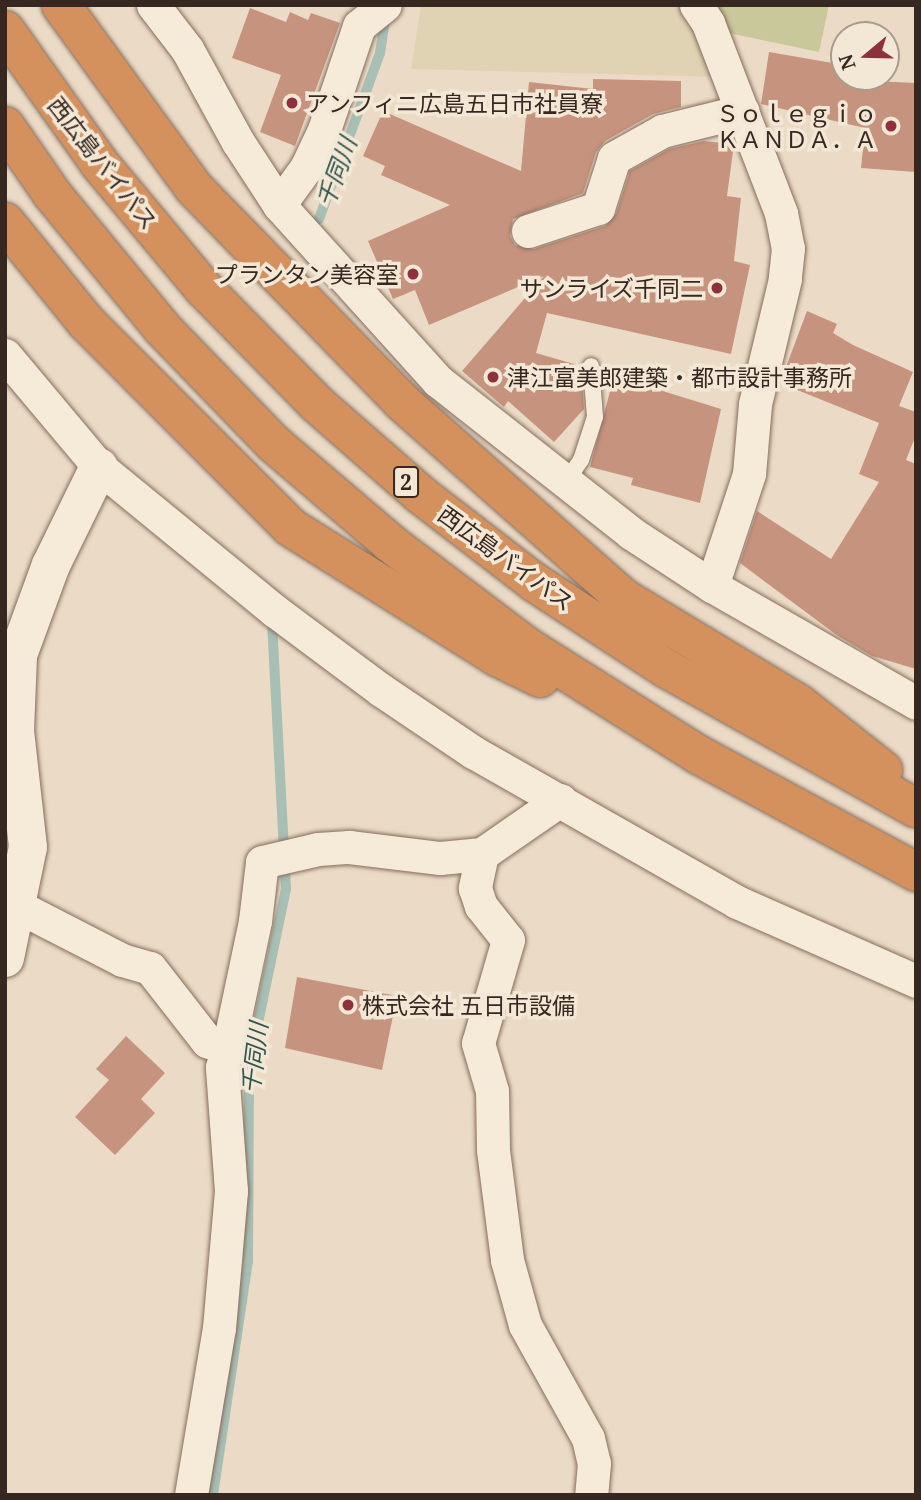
<!DOCTYPE html>
<html>
<head>
<meta charset="utf-8">
<style>
	body { margin:0 }
	#map { position:relative; width:921px; height:1500px; overflow:hidden; background:#ebdbc6; font-family:"Noto Serif","Noto Sans JP",serif }
	div>[style] { position:absolute }
	[style*='--x'] { left:calc(var(--x)*1px); top:calc(var(--y)*1px); width:calc(var(--w)*1px); rotate:calc(var(--a)*1deg) }
	.farmland>* { inset:0; background:#e0d3b4 }
	.green>* { inset:0; background:#c8c89a }
	.stream>* { height:10px; margin:-5px; padding:0 5px; transform-origin:5px; border-radius:5px; background:#a7bfb5 }
	.building>* { inset:0; background:#c6947e }
	.roads { filter:drop-shadow(0 0 2px #856d5d) drop-shadow(0 0 2px #856d5d) }
	.service>* { height:16px; margin:-8px; padding:0 8px; transform-origin:8px; border-radius:8px; background:#f6ead8 }
	.minor>* { height:33px; margin:-16.5px; padding:0 16.5px; transform-origin:16.5px; border-radius:16.5px; background:#f6ead8 }
	.tertiary>* { height:38px; margin:-19px; padding:0 19px; transform-origin:19px; border-radius:19px; background:#f6ead8 }
	.motorway>* { height:38px; margin:-19px; padding:0 19px; transform-origin:19px; border-radius:19px; background:#d4915d }
	.dots>* { width:19px; height:19px; translate:-50% -50%; box-sizing:border-box; border:4px solid #f3e7d5; border-radius:50% }
	span { translate:-50% -50%; white-space:nowrap; text-align:center; line-height:1.15; -webkit-text-stroke:7px #f3e7d5; paint-order:stroke }
	.shield-label span { padding:2px 5px; background:#f3e7d5; border:2px solid; border-radius:5px; -webkit-text-stroke-width:0 }
	.shield-label { font-size:21px; color:#362820; font-weight:700 }
	.poi-label { font-size:23px; color:#362820 }
	.left { translate:0 -50%; text-align:left }
	.right { translate:-100% -50%; text-align:right }
	.street-label { font-size:23px; color:#362820 }
	.water-label { font-size:24px; color:#30554e; font-style:italic }
	.frame { position:absolute; inset:0; border:7px solid #362820; pointer-events:none }
	.north { position:absolute; left:830px; top:21px; width:70px; height:70px; box-sizing:border-box; background:#f3e7d5; border:2px solid #a79b8d; border-radius:50%; rotate:251deg; font-size:19px; font-weight:700; line-height:28px; text-align:center; color:#362820 }
	.north::after { content:''; display:block; margin:auto; width:24px; height:32px; background:#8f313d; clip-path:polygon(50% 0,100% 100%,50% 72%,0 100%) }
</style>
</head>
<body>
<div id="map">
	<div class="farmland">
		<div style="clip-path:polygon(421px 5px,683px 5px,722px 77px,411px 69px)"></div>
	</div>
	<div class="green">
		<div style="clip-path:polygon(718px 5px,829px 5px,819px 52px,729px 33px)"></div>
	</div>
	<div class="stream">
		<div style="--x:319;--y:219;--w:177;--a:-69.8"></div>
		<div style="--x:380;--y:53;--w:40;--a:-81.5"></div>
		<div style="--x:213;--y:1495;--w:236;--a:-81.5"></div>
		<div style="--x:248;--y:1262;--w:196;--a:-89.7"></div>
		<div style="--x:249;--y:1066;--w:181;--a:-78.2"></div>
		<div style="--x:286;--y:889;--w:268;--a:-93"></div>
	</div>
	<div class="building">
		<div style="clip-path:polygon(250px 8px,286px 22px,290px 12px,308px 20px,311px 13px,340px 23px,295px 146px,260px 132px,281px 75px,232px 58px)"></div>
		<div style="clip-path:polygon(769px 52px,844px 65px,844px 77px,850px 80px,916px 83px,916px 172px,861px 168px,865px 128px,761px 104px)"></div>
		<div style="clip-path:polygon(593px 79px,681px 81px,681px 107px,653px 114px,605px 141px,596px 152px,583px 193px,513px 219px,510px 236px,515px 245px,534px 249px,605px 226px,616px 214px,630px 171px,669px 149px,704px 141px,734px 144px,727px 196px,741px 198px,734px 261px,750px 265px,731px 354px,547px 313px,536px 353px,581px 366px,584px 409px,554px 442px,508px 401px,504px 407px,462px 371px,544px 276px,429px 325px,415px 290px,393px 299px,368px 241px,450px 205px,381px 175px,385px 166px,363px 156px,383px 111px,521px 171px,529px 82px,593px 89px)"></div>
		<div style="clip-path:polygon(807px 311px,837px 324px,833px 333px,853px 345px,913px 372px,899px 406px,916px 412px,916px 435px,906px 460px,916px 464px,916px 669px,872px 656px,838px 636px,740px 563px,757px 511px,831px 559px,879px 482px,859px 474px,879px 423px,780px 383px)"></div>
		<div style="clip-path:polygon(614px 376px,721px 409px,700px 503px,631px 485px,633px 478px,590px 467px)"></div>
		<div style="clip-path:polygon(297px 977px,397px 996px,382px 1070px,285px 1048px)"></div>
		<div style="clip-path:polygon(126px 1036px,165px 1073px,141px 1099px,155px 1113px,115px 1155px,75px 1117px,109px 1080px,96px 1069px)"></div>
	</div>
	<div class="roads">
		<div class="service">
			<div style="--x:566;--y:482;--w:27;--a:-56"></div>
			<div style="--x:581;--y:460;--w:45;--a:-72"></div>
			<div style="--x:595;--y:417;--w:51;--a:-94.5"></div>
		</div>
		<div class="minor">
			<div style="--x:153;--y:5;--w:56;--a:52.3"></div>
			<div style="--x:187;--y:49;--w:106;--a:61.3"></div>
			<div style="--x:238;--y:142;--w:75;--a:56.9"></div>
			<div style="--x:279;--y:205;--w:237;--a:47.9"></div>
			<div style="--x:438;--y:381;--w:246;--a:38.2"></div>
			<div style="--x:631;--y:533;--w:97;--a:33.2"></div>
			<div style="--x:712;--y:586;--w:235;--a:29.8"></div>
			<div style="--x:696;--y:5;--w:22;--a:56"></div>
			<div style="--x:708;--y:23;--w:204;--a:69"></div>
			<div style="--x:781;--y:213;--w:36;--a:79"></div>
			<div style="--x:788;--y:248;--w:31;--a:96"></div>
			<div style="--x:785;--y:279;--w:129;--a:103.5"></div>
			<div style="--x:755;--y:404;--w:70;--a:94.9"></div>
			<div style="--x:749;--y:474;--w:118;--a:108.3"></div>
			<div style="--x:279;--y:205;--w:46;--a:-53.9"></div>
			<div style="--x:306;--y:168;--w:42;--a:-64.7"></div>
			<div style="--x:324;--y:130;--w:110;--a:-71.4"></div>
			<div style="--x:359;--y:26;--w:33;--a:-39"></div>
			<div style="--x:528;--y:231;--w:74;--a:-18.2"></div>
			<div style="--x:598;--y:208;--w:52;--a:-72.3"></div>
			<div style="--x:614;--y:158;--w:55;--a:-29.4"></div>
			<div style="--x:662;--y:131;--w:83;--a:-13.9"></div>
			<div style="--x:5;--y:355;--w:146;--a:50"></div>
			<div style="--x:99;--y:467;--w:227;--a:39.3"></div>
			<div style="--x:275;--y:611;--w:132;--a:36.7"></div>
			<div style="--x:381;--y:690;--w:111;--a:34"></div>
			<div style="--x:473;--y:752;--w:304;--a:29.6"></div>
			<div style="--x:737;--y:902;--w:196;--a:23.8"></div>
			<div style="--x:482;--y:854;--w:35;--a:102"></div>
			<div style="--x:475;--y:888;--w:19;--a:72"></div>
			<div style="--x:481;--y:906;--w:43;--a:51.5"></div>
			<div style="--x:508;--y:940;--w:107;--a:106.2"></div>
			<div style="--x:478;--y:1043;--w:50;--a:73.7"></div>
			<div style="--x:492;--y:1091;--w:59;--a:89"></div>
			<div style="--x:493;--y:1150;--w:111;--a:82.7"></div>
			<div style="--x:507;--y:1260;--w:67;--a:74.5"></div>
			<div style="--x:525;--y:1325;--w:129;--a:60.9"></div>
			<div style="--x:588;--y:1438;--w:26;--a:77"></div>
			<div style="--x:594;--y:1463;--w:32;--a:95"></div>
			<div style="--x:17;--y:906;--w:118;--a:27.2"></div>
			<div style="--x:122;--y:960;--w:29;--a:16"></div>
			<div style="--x:150;--y:968;--w:93;--a:52"></div>
			<div style="--x:207;--y:1041;--w:22;--a:21"></div>
			<div style="--x:228;--y:1049;--w:131;--a:-78.1"></div>
			<div style="--x:255;--y:921;--w:59;--a:-83.2"></div>
			<div style="--x:262;--y:862;--w:57;--a:-13.1"></div>
			<div style="--x:318;--y:849;--w:31;--a:-4"></div>
			<div style="--x:349;--y:847;--w:92;--a:6.9"></div>
			<div style="--x:440;--y:858;--w:42;--a:-5.4"></div>
			<div style="--x:482;--y:854;--w:95;--a:-34.7"></div>
			<div style="--x:191;--y:1495;--w:169;--a:-80.5"></div>
			<div style="--x:219;--y:1328;--w:138;--a:-85"></div>
			<div style="--x:231;--y:1191;--w:124;--a:-94.2"></div>
			<div style="--x:222;--y:1067;--w:19;--a:-72"></div>
		</div>
		<div class="tertiary">
			<div style="--x:5;--y:958;--w:113;--a:-78.3"></div>
			<div style="--x:28;--y:847;--w:117;--a:-96.4"></div>
			<div style="--x:15;--y:731;--w:76;--a:-87.7"></div>
			<div style="--x:18;--y:655;--w:96;--a:-69.9"></div>
			<div style="--x:51;--y:565;--w:109;--a:-63.9"></div>
		</div>
		<div class="motorway">
			<div style="--x:61;--y:5;--w:225;--a:54"></div>
			<div style="--x:193;--y:187;--w:300;--a:45.8"></div>
			<div style="--x:402;--y:402;--w:298;--a:41.5"></div>
			<div style="--x:625;--y:599;--w:203;--a:31.1"></div>
			<div style="--x:799;--y:704;--w:107;--a:38.2"></div>
			<div style="--x:5;--y:30;--w:163;--a:54.7"></div>
			<div style="--x:99;--y:163;--w:165;--a:50.2"></div>
			<div style="--x:205;--y:290;--w:160;--a:45.5"></div>
			<div style="--x:317;--y:404;--w:138;--a:41.2"></div>
			<div style="--x:421;--y:495;--w:143;--a:37.6"></div>
			<div style="--x:534;--y:582;--w:159;--a:33.2"></div>
			<div style="--x:667;--y:669;--w:285;--a:29.2"></div>
			<div style="--x:5;--y:126;--w:83;--a:55.3"></div>
			<div style="--x:52;--y:194;--w:173;--a:50.6"></div>
			<div style="--x:162;--y:328;--w:160;--a:46"></div>
			<div style="--x:273;--y:443;--w:154;--a:40.5"></div>
			<div style="--x:390;--y:543;--w:174;--a:37.1"></div>
			<div style="--x:529;--y:648;--w:201;--a:32.2"></div>
			<div style="--x:699;--y:755;--w:247;--a:28.3"></div>
			<div style="--x:5;--y:222;--w:129;--a:51"></div>
			<div style="--x:86;--y:322;--w:289;--a:45.1"></div>
			<div style="--x:290;--y:527;--w:244;--a:32.1"></div>
			<div style="--x:497;--y:657;--w:48;--a:26"></div>
		</div>
	</div>
	<div class="dots">
		<div style="left:292px;top:103px;background:#8f313d"></div>
		<div style="left:891px;top:126px;background:#8f313d"></div>
		<div style="left:413px;top:274px;background:#8f313d"></div>
		<div style="left:717px;top:288px;background:#8f313d"></div>
		<div style="left:493px;top:377px;background:#8f313d"></div>
		<div style="left:348px;top:1005px;background:#8f313d"></div>
	</div>
	<div class="shield-label">
		<span style="left:406px;top:482px">2</span>
	</div>
	<div class="poi-label">
		<span class="left" style="left:306px;top:103px">アンフィニ広島五日市社員寮</span>
		<span class="right" style="left:877px;top:126px">Ｓｏｌｅｇｉｏ<br>ＫＡＮＤＡ．Ａ</span>
		<span class="right" style="left:399px;top:274px">プランタン美容室</span>
		<span class="right" style="left:703px;top:288px">サンライズ千同二</span>
		<span class="left" style="left:507px;top:377px">津江富美郎建築・都市設計事務所</span>
		<span class="left" style="left:362px;top:1005px">株式会社 五日市設備</span>
	</div>
	<div class="street-label">
		<span style="left:103px;top:163px;rotate:52deg">西広島バイパス</span>
		<span style="left:506px;top:558px;rotate:36deg">西広島バイパス</span>
	</div>
	<div class="water-label">
		<span style="left:336px;top:172px;rotate:-70deg">千同川</span>
		<span style="left:254px;top:1058px;rotate:-83deg">千同川</span>
	</div>
	<div class="frame"></div>
	<div class="north">N</div>
</div>
</body>
</html>
